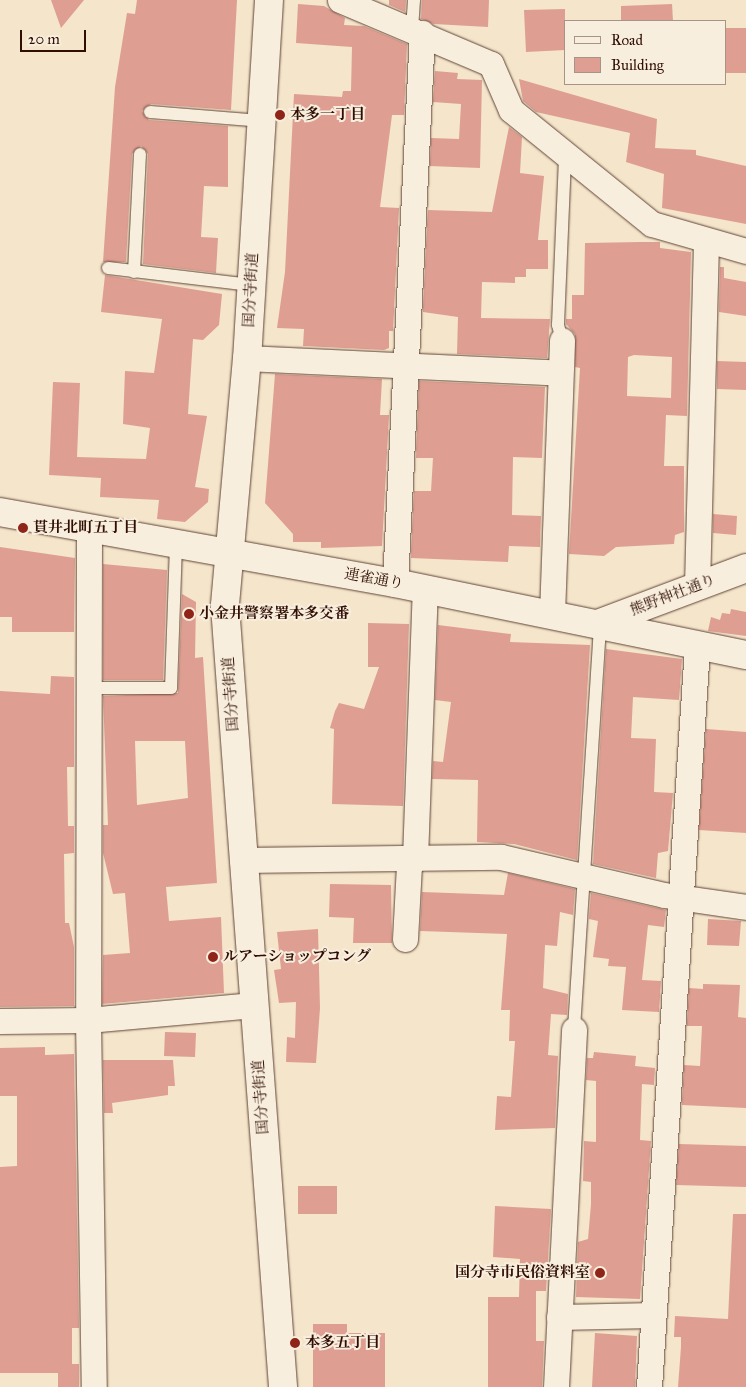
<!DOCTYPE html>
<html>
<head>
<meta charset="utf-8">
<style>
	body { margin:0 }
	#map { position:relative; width:746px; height:1387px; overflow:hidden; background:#f4e5cb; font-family:"IM FELL Great Primer","Noto Serif JP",serif }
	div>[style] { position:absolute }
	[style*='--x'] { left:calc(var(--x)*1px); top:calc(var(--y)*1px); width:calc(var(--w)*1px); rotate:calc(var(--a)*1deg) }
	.building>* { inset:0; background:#df9e92 }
	.roads { filter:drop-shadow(0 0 1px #614435) drop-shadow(0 0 1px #614435) }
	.service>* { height:12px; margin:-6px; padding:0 6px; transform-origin:6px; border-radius:6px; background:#f8eedd }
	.minor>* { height:25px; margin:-12.5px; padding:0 12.5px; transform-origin:12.5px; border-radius:12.5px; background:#f8eedd }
	.secondary>* { height:28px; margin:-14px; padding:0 14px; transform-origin:14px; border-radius:14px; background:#f8eedd }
	.dots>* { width:14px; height:14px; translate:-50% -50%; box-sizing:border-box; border:2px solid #f8eedd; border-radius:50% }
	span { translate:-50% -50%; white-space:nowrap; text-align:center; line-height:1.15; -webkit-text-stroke:4px #f8eedd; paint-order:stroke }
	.poi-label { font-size:15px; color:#300e03; font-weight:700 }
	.left { translate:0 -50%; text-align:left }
	.right { translate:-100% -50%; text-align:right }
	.street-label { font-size:15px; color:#300e03 }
	.legend { position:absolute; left:564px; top:20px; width:162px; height:65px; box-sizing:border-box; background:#f8eedd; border:1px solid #a89486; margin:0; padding:6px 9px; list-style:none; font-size:15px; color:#300e03 }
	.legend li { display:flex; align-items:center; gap:10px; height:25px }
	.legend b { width:25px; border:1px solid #a89486 }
	.scale { position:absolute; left:20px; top:30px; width:66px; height:22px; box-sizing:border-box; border:2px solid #300e03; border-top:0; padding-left:6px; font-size:15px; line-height:18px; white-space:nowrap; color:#300e03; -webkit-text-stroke:4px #f8eedd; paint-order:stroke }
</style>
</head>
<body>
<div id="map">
	<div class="building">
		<div style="clip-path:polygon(51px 0,84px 0,61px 28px)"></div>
		<div style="clip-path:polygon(137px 0,237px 0,231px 110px,151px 104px,142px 111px,149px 120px,228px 126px,228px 187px,204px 186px,201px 237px,218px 238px,216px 273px,143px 264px,148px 154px,141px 146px,132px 154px,126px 262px,103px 262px,115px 87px,127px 13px,135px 14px)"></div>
		<div style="clip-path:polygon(389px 0,406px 0,405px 12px,389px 5px)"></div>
		<div style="clip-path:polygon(422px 0,489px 0,488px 27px,434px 24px,421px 19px)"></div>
		<div style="clip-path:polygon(298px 4px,324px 6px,345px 18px,344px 25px,364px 26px,407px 44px,404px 115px,392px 115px,380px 207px,399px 208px,393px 331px,389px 331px,389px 348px,384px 350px,303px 346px,304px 329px,277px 328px,285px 272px,294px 94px,342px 97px,343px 91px,351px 91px,352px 47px,296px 43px)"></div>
		<div style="clip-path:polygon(672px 4px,673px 21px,621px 21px,621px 6px)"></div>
		<div style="clip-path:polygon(565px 9px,565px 50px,526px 52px,524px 10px)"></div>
		<div style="clip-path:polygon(725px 28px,746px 28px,746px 73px,725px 73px)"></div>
		<div style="clip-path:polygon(435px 71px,458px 73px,457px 79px,482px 80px,480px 168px,430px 166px,431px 138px,459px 139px,461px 104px,433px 102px)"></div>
		<div style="clip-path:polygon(519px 79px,657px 119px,655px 148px,696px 150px,696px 155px,746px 166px,746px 224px,662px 208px,664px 174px,626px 162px,630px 133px,536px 112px,523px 101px)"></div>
		<div style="clip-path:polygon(509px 127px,522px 137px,520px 173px,544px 176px,538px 240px,548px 240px,548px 269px,526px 269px,526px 277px,515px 277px,515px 283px,482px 282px,481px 318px,550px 319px,547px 358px,457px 354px,458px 317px,423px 312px,428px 210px,492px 212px)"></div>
		<div style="clip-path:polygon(evenodd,641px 242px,660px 242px,660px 248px,691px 252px,687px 416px,666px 415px,664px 466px,684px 466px,684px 532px,675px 535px,674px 544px,616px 547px,604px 556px,569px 554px,580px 368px,575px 367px,575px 334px,566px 324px,566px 319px,572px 319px,572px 295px,584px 295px,585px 243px,641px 242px,634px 355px,672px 357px,671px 398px,627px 396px,628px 357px,634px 355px)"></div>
		<div style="clip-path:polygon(720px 267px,724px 267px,724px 278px,746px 282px,746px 316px,719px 312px)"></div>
		<div style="clip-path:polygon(105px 275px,222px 294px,219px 325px,203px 340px,193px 339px,188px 414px,207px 416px,195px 487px,209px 489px,208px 502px,185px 522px,157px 519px,159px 500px,100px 497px,101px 478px,49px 475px,53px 382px,80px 383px,77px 457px,146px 459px,150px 428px,123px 424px,125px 371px,154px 373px,162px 319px,101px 312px)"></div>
		<div style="clip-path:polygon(717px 361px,746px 362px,746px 390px,717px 389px)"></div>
		<div style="clip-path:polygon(275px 374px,382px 379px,380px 415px,389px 415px,382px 546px,321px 548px,321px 542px,293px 542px,293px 534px,265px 503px)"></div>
		<div style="clip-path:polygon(419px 381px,545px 387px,542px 458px,513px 457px,512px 515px,541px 516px,540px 547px,509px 546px,508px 562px,411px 558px,414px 491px,431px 491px,433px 458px,416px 458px)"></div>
		<div style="clip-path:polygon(713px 514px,737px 516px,736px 535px,713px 533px)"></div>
		<div style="clip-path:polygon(0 547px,75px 558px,74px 632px,12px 632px,12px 617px,0 617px)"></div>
		<div style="clip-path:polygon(103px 564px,167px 570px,163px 680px,103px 680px)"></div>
		<div style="clip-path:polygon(evenodd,182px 594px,196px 602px,195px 658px,203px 657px,217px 883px,166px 887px,169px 921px,221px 917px,224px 993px,102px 1004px,103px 955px,130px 953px,125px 893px,113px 894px,103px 853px,103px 825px,108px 825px,103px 696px,178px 693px,182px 594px,135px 741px,185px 741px,188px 798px,137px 805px,135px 741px)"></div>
		<div style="clip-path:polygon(731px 609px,746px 612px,746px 636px,708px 631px,711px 617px,720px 620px,722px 613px,730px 614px)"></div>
		<div style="clip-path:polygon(368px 623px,409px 624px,403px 806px,332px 804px,334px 729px,330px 728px,335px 711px,339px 703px,364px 709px,379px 667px,368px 667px)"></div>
		<div style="clip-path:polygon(438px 625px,511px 634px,510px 642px,590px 645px,577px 860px,514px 844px,477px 842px,478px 780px,432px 779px,433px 761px,443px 762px,451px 702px,435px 700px)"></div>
		<div style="clip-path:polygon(606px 649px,682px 659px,679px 700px,633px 697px,631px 738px,656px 739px,654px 792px,673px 793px,668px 851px,658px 853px,656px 878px,593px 864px)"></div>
		<div style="clip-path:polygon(51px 676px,74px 677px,74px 767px,67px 767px,68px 826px,74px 826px,74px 853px,64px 854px,65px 923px,69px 923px,74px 947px,74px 1006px,0 1007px,0 691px,50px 694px)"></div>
		<div style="clip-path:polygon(706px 729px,746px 732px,746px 833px,699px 830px)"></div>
		<div style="clip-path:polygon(508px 873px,575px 889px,573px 915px,560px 912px,557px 946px,545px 945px,543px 988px,568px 994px,567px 1015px,551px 1014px,548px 1055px,558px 1056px,555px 1128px,495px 1130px,497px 1096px,511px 1097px,515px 1041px,509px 1041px,510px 1010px,501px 1010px,507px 934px,420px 931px,422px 892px,504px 895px)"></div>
		<div style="clip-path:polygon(330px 884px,391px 885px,392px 943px,353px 943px,354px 918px,329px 917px)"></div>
		<div style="clip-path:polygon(591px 893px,666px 910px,664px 927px,648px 925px,642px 980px,661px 981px,659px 1012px,622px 1010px,626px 967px,608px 966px,609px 959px,593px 957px,598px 921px,589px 919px)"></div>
		<div style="clip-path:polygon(708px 919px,741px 921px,739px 946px,707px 945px)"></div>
		<div style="clip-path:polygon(318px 929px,320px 1008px,316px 1063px,286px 1062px,287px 1037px,295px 1038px,296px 1002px,279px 1003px,274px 970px,281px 969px,277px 932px)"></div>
		<div style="clip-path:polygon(703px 984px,740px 985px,738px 1017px,746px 1018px,746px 1108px,682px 1105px,684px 1065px,700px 1066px,702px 1026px,687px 1026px,689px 988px,703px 989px)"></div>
		<div style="clip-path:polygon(165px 1032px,196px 1033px,195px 1057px,164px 1056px)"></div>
		<div style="clip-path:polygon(45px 1047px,45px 1055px,74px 1054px,79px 1328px,72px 1328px,72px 1364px,79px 1364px,79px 1387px,58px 1387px,58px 1373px,0 1373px,0 1167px,17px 1166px,17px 1096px,0 1096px,0 1048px)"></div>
		<div style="clip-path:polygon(594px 1052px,636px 1056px,635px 1066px,655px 1068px,654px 1085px,642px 1084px,640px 1140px,651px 1141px,640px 1299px,576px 1297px,578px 1242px,588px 1239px,591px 1204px,591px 1182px,583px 1181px,584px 1141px,596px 1142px,596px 1081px,586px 1080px,587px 1058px,593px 1058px)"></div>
		<div style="clip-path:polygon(103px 1060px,173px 1060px,175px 1086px,168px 1086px,168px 1095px,112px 1103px,113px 1113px,104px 1113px)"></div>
		<div style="clip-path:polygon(679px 1144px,746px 1146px,746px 1187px,676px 1185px)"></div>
		<div style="clip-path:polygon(298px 1186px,337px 1186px,337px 1214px,298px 1214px)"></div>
		<div style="clip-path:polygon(495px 1206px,551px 1209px,546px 1291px,536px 1291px,536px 1341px,544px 1341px,542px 1387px,488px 1387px,488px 1297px,519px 1297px,520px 1259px,493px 1257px)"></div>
		<div style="clip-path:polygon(733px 1214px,746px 1214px,746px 1387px,678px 1387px,681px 1347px,681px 1337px,674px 1337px,675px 1316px,728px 1319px)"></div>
		<div style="clip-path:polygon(313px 1324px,347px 1324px,347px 1333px,385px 1333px,385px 1387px,313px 1387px)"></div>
		<div style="clip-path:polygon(595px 1333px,637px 1336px,635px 1387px,592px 1387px)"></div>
	</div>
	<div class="roads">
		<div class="service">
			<div style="--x:412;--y:29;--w:29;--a:-86"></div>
			<div style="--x:150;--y:112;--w:111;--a:4.6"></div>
			<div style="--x:108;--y:268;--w:144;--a:6.8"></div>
			<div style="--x:134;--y:272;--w:118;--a:-87.1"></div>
			<div style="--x:562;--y:340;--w:16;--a:-105"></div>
			<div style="--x:558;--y:325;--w:168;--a:-87.6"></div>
			<div style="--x:89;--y:688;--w:82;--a:0"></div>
			<div style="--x:171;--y:688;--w:142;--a:-88"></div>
			<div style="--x:574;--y:1029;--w:407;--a:-86.3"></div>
		</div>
		<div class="minor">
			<div style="--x:340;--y:0;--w:164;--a:23"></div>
			<div style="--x:491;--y:64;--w:50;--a:66.5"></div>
			<div style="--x:511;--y:110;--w:181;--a:39"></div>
			<div style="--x:652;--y:224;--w:98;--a:16"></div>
			<div style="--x:247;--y:358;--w:313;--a:2.7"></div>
			<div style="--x:89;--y:531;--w:489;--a:90.1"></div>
			<div style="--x:88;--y:1020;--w:367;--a:89.1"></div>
			<div style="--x:395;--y:583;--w:551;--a:-87.19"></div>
			<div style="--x:697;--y:586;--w:344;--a:-88.5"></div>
			<div style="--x:552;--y:614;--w:274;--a:-87.9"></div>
			<div style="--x:242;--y:860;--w:259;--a:-0.7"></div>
			<div style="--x:501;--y:857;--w:167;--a:13.1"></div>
			<div style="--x:664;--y:895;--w:83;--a:8.3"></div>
			<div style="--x:405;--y:939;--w:73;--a:-86.9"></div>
			<div style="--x:409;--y:866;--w:10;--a:-53"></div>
			<div style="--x:415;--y:858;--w:269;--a:-87.9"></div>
			<div style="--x:0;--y:1021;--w:88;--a:-0.7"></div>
			<div style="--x:88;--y:1020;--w:166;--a:-5.2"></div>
			<div style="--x:559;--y:1317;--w:94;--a:-1.2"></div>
			<div style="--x:556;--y:1387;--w:358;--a:-87.1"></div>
			<div style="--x:649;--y:1387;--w:743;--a:-86.29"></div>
		</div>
		<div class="secondary">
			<div style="--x:269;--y:0;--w:359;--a:93.5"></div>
			<div style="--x:247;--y:358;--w:249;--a:95.1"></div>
			<div style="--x:225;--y:606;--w:783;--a:85.75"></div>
			<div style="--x:0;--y:512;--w:401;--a:10.2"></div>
			<div style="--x:395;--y:583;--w:358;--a:11.6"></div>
			<div style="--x:600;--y:623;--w:156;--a:-20.6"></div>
		</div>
	</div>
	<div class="dots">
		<div style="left:280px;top:115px;background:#8f2418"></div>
		<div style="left:23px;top:528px;background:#8f2418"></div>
		<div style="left:189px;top:614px;background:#8f2418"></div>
		<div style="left:213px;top:957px;background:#8f2418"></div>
		<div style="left:600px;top:1273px;background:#8f2418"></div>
		<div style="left:295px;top:1343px;background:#8f2418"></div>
	</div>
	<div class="poi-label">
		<span class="left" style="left:290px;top:115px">本多一丁目</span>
		<span class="left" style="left:33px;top:528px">貫井北町五丁目</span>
		<span class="left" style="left:199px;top:614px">小金井警察署本多交番</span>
		<span class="left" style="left:223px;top:957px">ルアーショップコング</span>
		<span class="right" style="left:590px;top:1273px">国分寺市民俗資料室</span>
		<span class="left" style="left:305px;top:1343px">本多五丁目</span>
	</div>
	<div class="street-label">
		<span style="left:251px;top:290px;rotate:-87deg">国分寺街道</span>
		<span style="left:374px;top:579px;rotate:10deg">連雀通り</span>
		<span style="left:673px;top:595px;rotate:-21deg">熊野神社通り</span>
		<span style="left:231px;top:694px;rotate:-94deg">国分寺街道</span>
		<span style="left:261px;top:1097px;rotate:-94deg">国分寺街道</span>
	</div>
	<ul class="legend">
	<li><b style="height:6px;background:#f8eedd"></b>Road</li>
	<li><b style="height:14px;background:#df9e92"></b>Building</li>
	</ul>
	<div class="scale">20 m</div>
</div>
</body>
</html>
